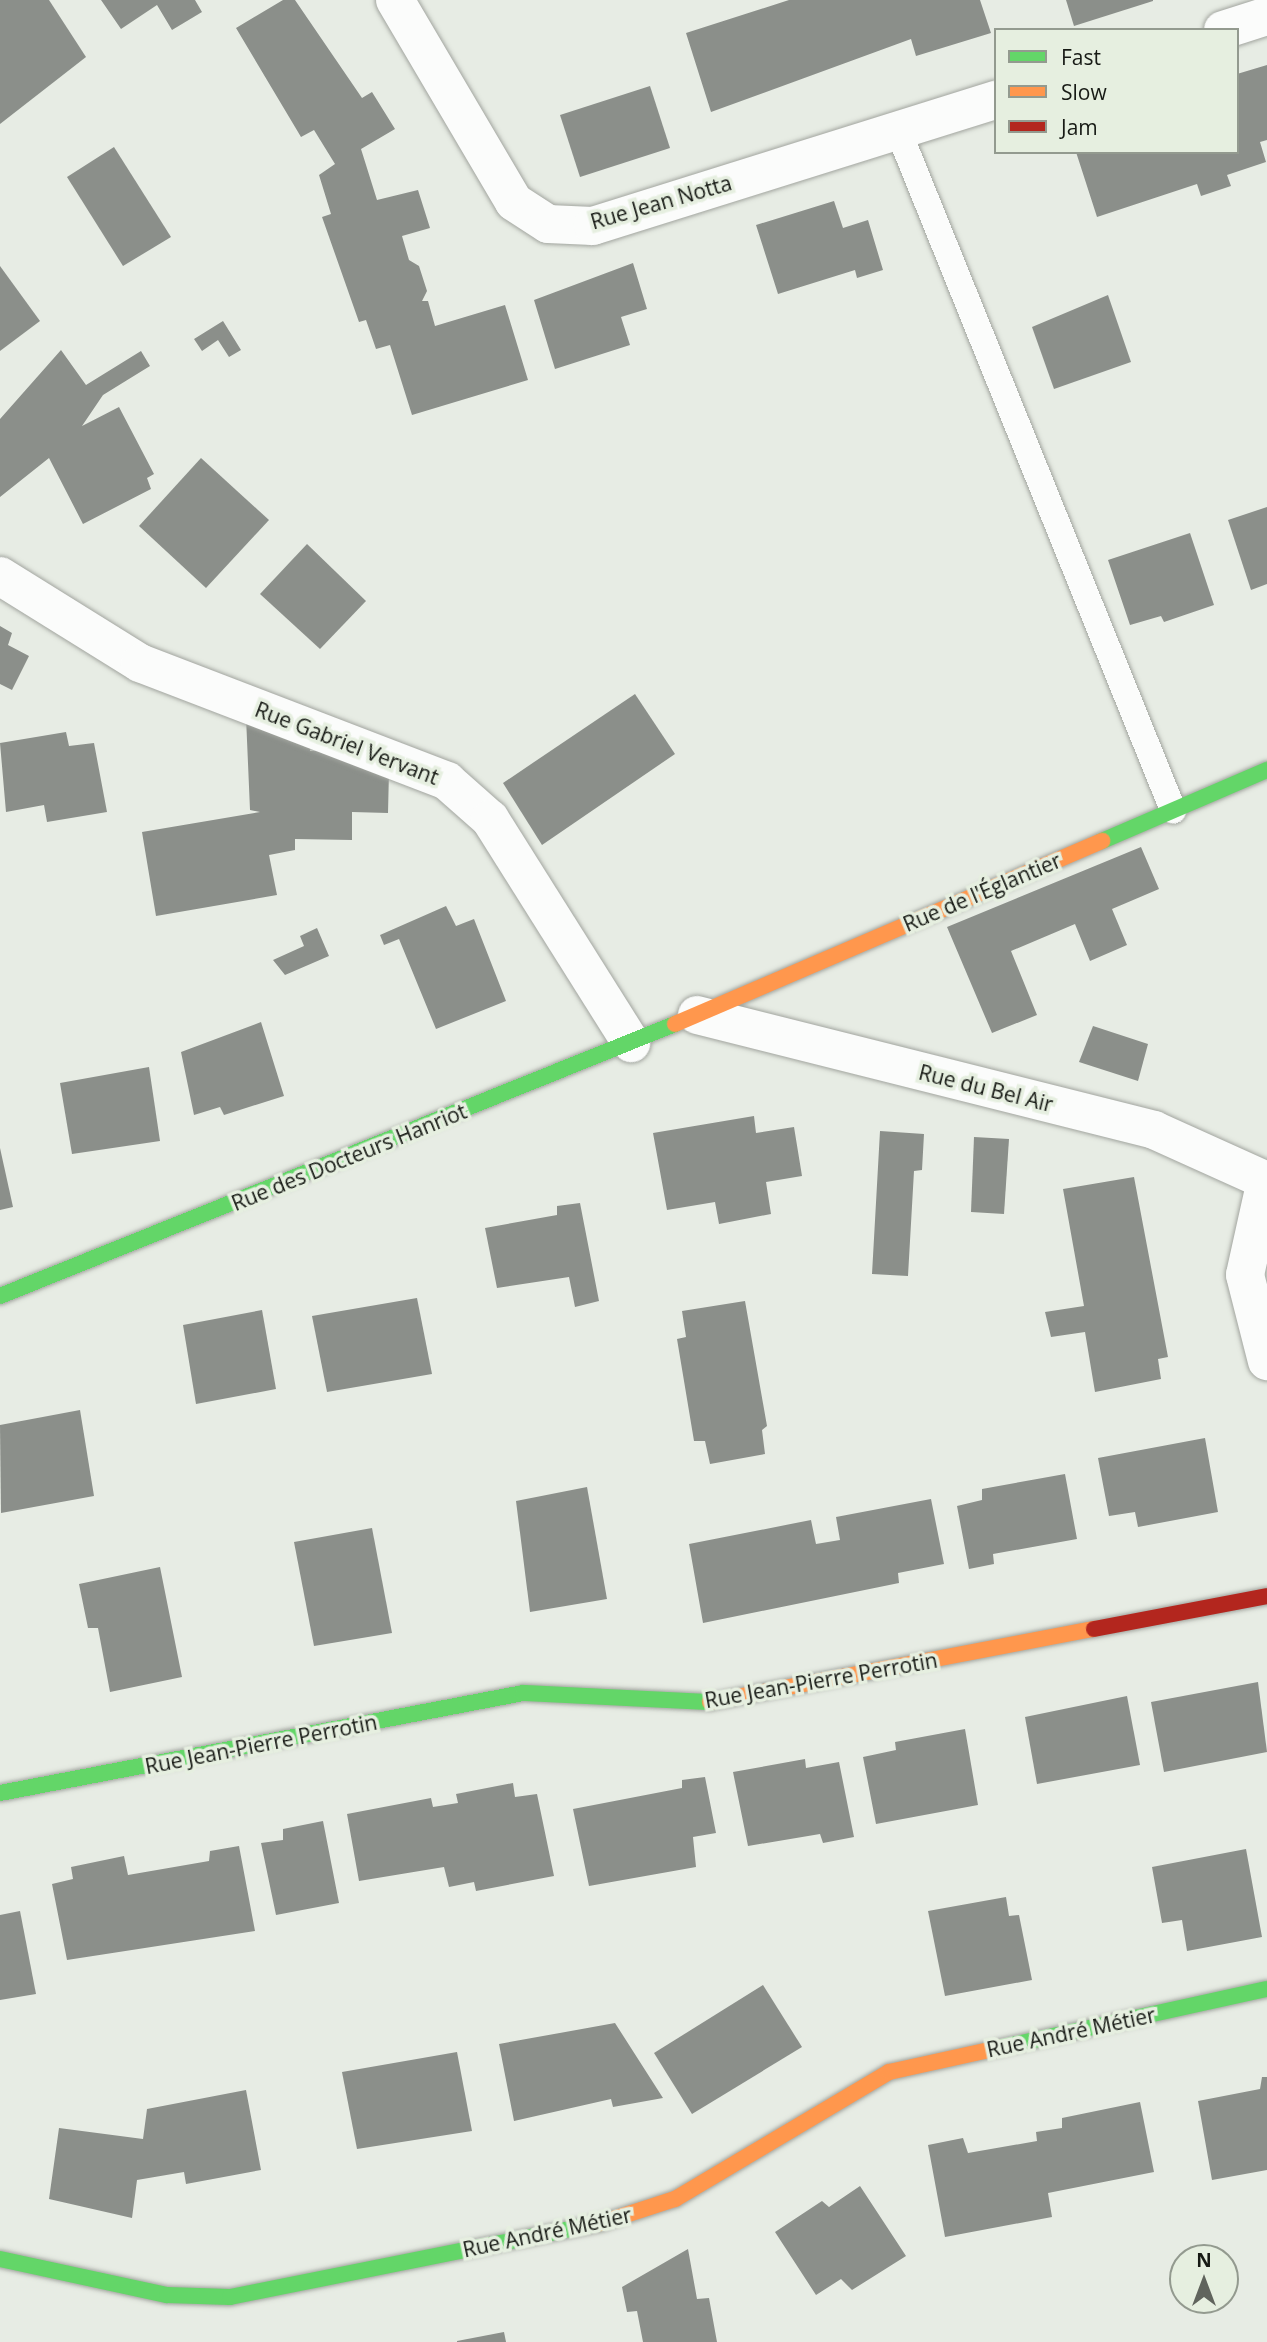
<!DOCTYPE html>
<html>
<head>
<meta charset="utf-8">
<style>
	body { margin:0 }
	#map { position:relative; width:1267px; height:2342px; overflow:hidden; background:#e7ece4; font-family:"Open Sans",sans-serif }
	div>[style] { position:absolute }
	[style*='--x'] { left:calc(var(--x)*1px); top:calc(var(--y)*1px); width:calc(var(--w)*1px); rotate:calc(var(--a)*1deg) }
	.building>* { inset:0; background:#8b8f8a }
	.roads { filter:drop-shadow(0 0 2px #a2a59f) drop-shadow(0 0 2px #a2a59f) }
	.lane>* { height:26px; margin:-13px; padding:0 13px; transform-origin:13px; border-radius:13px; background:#fbfcfb }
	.street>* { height:38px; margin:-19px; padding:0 19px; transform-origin:19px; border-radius:19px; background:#fbfcfb }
	.fast>* { height:16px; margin:-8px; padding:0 8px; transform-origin:8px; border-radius:8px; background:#63d668 }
	.slow>* { height:16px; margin:-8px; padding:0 8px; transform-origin:8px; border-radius:8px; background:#ff974d }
	.jam>* { height:16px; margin:-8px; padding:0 8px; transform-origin:8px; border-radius:8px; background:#b3261e }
	span { translate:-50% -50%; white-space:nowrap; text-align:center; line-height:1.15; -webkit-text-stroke:7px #e6efe0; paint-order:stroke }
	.street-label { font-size:21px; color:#171a15 }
	.legend { position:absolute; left:994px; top:28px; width:245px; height:126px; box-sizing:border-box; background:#e6efe0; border:2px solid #939a8f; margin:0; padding:9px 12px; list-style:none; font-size:21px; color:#171a15 }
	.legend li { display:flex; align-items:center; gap:14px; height:35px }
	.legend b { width:35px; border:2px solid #939a8f }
	.north { position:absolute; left:1169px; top:2244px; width:70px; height:70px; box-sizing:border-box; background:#e6efe0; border:2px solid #939a8f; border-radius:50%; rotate:0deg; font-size:19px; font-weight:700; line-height:28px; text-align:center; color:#171a15 }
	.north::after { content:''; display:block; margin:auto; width:24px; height:32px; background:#60645d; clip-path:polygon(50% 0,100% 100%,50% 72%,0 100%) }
</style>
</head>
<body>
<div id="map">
	<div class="building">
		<div style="clip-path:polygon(0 0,49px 0,86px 57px,0 124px)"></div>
		<div style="clip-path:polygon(101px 0,195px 0,202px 12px,172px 30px,157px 5px,121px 29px)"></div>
		<div style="clip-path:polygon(283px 0,295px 0,362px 98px,372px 92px,395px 129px,361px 149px,377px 200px,418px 190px,430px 228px,402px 236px,409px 260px,419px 266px,427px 291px,422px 301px,428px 301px,435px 326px,505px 305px,528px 380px,412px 415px,390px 345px,376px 349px,366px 320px,359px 322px,322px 217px,331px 214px,319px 175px,335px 164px,314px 130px,301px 137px,236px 28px)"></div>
		<div style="clip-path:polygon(789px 0,980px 0,991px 33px,916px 56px,911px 39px,711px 112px,686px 33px)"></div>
		<div style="clip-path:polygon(1066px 0,1153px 0,1153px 1px,1074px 26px)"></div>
		<div style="clip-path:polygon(1267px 65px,1267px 140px,1260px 142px,1266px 162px,1227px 175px,1231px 186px,1201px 196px,1197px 184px,1097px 217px,1076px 152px,1237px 152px,1237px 74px)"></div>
		<div style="clip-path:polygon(650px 86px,670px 148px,580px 177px,560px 115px)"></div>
		<div style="clip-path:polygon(114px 147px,171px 237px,123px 266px,67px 177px)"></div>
		<div style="clip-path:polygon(834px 201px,843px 228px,868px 220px,883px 270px,857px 278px,855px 270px,778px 294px,756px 225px)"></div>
		<div style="clip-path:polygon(633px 263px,647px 309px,621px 317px,630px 345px,555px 369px,534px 300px)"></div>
		<div style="clip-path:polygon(0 266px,40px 321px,0 351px)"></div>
		<div style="clip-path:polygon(1108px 295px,1131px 362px,1054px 389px,1032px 327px)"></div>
		<div style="clip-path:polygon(223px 321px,241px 350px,229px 357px,218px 340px,202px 351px,194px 339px)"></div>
		<div style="clip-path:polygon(61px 350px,86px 385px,141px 351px,150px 366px,103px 395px,82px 426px,119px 407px,154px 474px,147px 478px,151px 489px,83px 524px,49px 458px,0 497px,0 419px)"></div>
		<div style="clip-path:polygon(201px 458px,269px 520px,206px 588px,139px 526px)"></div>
		<div style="clip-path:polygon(1267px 507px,1267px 584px,1251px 590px,1228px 520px)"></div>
		<div style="clip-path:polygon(1190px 533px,1214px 605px,1164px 622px,1161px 616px,1130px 625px,1108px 560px)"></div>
		<div style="clip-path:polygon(307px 544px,366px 601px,320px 649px,260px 594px)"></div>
		<div style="clip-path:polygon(0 626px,12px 633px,8px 645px,29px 656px,12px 690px,0 684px)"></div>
		<div style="clip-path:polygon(635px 694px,675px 754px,542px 845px,503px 783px)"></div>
		<div style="clip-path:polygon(246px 717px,311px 739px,310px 751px,345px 751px,389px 771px,388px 813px,352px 812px,352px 840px,295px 839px,295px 850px,269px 855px,277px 895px,156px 916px,142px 832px,260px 812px,250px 810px)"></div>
		<div style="clip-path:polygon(66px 732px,69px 746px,94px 743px,107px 812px,47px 822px,44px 805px,6px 812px,0 743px)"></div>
		<div style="clip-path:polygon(1141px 847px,1159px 889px,1112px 909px,1127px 945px,1090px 961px,1075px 924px,1011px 951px,1037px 1015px,992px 1033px,947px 927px)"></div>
		<div style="clip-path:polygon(446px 906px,456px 926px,474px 919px,506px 1001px,436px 1029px,399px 939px,384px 945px,380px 935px)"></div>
		<div style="clip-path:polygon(317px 928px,329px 956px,285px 975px,273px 960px,304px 946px,300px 936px)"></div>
		<div style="clip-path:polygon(261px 1022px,284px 1096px,224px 1115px,220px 1107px,194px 1115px,181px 1052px)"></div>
		<div style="clip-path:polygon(1093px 1026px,1148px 1044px,1138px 1081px,1079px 1062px)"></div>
		<div style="clip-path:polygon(149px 1067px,160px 1141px,72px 1154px,60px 1083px)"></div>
		<div style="clip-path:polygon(754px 1116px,756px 1133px,794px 1127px,802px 1176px,766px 1182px,771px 1214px,719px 1224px,715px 1202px,667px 1210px,653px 1133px)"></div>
		<div style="clip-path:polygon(880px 1131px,924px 1134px,922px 1170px,914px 1171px,908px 1276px,872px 1274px)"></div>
		<div style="clip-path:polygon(974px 1137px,1009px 1139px,1004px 1214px,971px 1212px)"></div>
		<div style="clip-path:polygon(0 1148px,13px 1207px,0 1210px)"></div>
		<div style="clip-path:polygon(1134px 1177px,1168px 1357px,1158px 1359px,1161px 1379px,1095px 1392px,1085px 1332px,1051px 1337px,1045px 1312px,1084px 1306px,1063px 1189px)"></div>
		<div style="clip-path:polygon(580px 1203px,599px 1301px,575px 1307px,569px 1277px,497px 1288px,485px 1228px,557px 1215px,557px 1206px)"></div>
		<div style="clip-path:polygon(417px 1298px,432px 1374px,327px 1392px,312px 1316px)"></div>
		<div style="clip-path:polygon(745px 1301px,767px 1426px,762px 1430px,765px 1454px,710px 1464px,705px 1441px,694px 1441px,677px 1339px,686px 1337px,682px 1311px)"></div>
		<div style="clip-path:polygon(262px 1310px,276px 1389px,196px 1404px,183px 1325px)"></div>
		<div style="clip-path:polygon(80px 1410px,94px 1496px,1px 1513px,0 1425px)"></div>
		<div style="clip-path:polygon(1205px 1438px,1218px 1512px,1138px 1527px,1135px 1512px,1109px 1516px,1098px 1458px)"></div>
		<div style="clip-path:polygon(1065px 1474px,1077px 1539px,993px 1554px,994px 1564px,969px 1569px,957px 1506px,982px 1500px,982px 1489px)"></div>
		<div style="clip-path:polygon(587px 1487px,607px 1599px,530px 1612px,516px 1501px)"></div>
		<div style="clip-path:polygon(931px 1499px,944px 1564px,898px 1573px,899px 1583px,703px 1623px,689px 1544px,811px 1520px,816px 1544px,840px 1540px,836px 1517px)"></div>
		<div style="clip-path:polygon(372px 1528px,392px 1633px,314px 1646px,294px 1542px)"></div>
		<div style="clip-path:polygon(160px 1567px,182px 1677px,110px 1692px,98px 1628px,88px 1628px,79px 1584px)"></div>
		<div style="clip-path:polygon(1258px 1682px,1267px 1752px,1164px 1772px,1151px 1702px)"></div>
		<div style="clip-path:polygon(1127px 1696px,1140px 1765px,1037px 1784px,1025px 1717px)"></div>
		<div style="clip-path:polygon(965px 1729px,978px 1805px,876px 1824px,863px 1757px,896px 1750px,895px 1742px)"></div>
		<div style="clip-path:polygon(805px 1759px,806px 1768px,839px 1762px,854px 1837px,823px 1843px,820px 1834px,748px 1846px,733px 1772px)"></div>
		<div style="clip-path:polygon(705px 1777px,716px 1833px,693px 1837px,696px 1867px,589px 1886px,573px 1809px,682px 1788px,682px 1780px)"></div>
		<div style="clip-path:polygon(513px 1783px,515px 1797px,537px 1794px,554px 1876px,476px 1891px,474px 1882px,449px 1887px,444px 1867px,359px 1881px,347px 1814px,431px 1798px,433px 1807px,458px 1803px,456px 1794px)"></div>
		<div style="clip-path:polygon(323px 1821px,339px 1903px,276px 1915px,261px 1843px,283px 1840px,283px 1829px)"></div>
		<div style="clip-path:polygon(239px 1846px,255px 1931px,67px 1960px,52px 1884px,73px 1879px,71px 1867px,124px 1856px,128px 1875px,209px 1861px,210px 1851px)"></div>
		<div style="clip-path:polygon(1246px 1849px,1262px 1937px,1187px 1951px,1182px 1920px,1162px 1923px,1152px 1867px)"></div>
		<div style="clip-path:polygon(1006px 1897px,1009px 1916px,1019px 1915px,1032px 1980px,945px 1996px,928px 1911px)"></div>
		<div style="clip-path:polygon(20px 1911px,36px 1994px,0 2000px,0 1915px)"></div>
		<div style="clip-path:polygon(763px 1985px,802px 2047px,692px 2114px,654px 2053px)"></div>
		<div style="clip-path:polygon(615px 2023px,663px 2098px,613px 2107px,611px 2099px,514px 2121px,499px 2044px)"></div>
		<div style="clip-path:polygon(457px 2052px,472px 2131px,357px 2149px,342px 2072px)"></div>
		<div style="clip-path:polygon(1262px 2077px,1267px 2077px,1267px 2170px,1212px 2180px,1198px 2101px,1260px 2089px)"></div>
		<div style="clip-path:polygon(246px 2090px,261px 2170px,186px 2184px,184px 2172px,137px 2180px,132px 2218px,49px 2199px,59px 2128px,143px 2139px,147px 2109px)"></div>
		<div style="clip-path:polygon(1140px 2102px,1154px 2172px,1048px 2193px,1052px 2217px,945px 2237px,928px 2145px,963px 2138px,968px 2153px,1037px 2141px,1036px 2132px,1062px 2128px,1062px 2118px)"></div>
		<div style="clip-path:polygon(860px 2186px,906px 2256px,852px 2290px,841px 2279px,816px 2295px,775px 2232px,822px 2201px,829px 2207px)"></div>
		<div style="clip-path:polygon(688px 2249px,697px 2299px,709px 2298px,717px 2342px,643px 2342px,637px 2311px,627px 2312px,622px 2287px)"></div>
		<div style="clip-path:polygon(504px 2332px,506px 2342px,457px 2342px,457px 2341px)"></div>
	</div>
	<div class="roads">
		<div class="lane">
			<div style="--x:898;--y:130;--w:734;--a:67.98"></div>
		</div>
		<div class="street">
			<div style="--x:395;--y:0;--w:234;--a:59.5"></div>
			<div style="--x:514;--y:202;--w:40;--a:32.9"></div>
			<div style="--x:548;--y:224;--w:45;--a:2.5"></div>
			<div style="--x:593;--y:226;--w:422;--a:-17.4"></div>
			<div style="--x:1223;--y:30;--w:46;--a:-17.7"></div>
			<div style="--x:0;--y:576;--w:165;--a:31.9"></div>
			<div style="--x:140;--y:663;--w:329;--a:21"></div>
			<div style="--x:447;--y:781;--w:57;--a:41.5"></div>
			<div style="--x:490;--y:819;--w:265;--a:57.8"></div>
			<div style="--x:697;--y:1015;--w:471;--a:14.1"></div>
			<div style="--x:1154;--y:1130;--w:124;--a:24.3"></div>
			<div style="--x:1266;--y:1180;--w:97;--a:102.5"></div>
			<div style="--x:1245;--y:1275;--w:89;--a:75.7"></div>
		</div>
		<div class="fast">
			<div style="--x:1102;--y:841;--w:180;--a:-23.3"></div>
			<div style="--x:0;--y:1296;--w:728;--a:-21.95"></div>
			<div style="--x:0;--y:1793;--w:532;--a:-10.82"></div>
			<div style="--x:523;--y:1693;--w:187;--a:2.8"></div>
			<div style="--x:998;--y:2048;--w:275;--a:-12.4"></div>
			<div style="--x:0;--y:2259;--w:171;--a:12.2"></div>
			<div style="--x:167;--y:2295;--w:63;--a:1.8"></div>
			<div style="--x:230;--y:2297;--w:378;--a:-11.3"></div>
		</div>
		<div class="slow">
			<div style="--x:675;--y:1024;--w:465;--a:-23.2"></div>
			<div style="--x:710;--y:1702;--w:391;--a:-10.8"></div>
			<div style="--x:601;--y:2223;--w:78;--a:-18"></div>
			<div style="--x:675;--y:2199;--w:249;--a:-30.7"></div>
			<div style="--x:889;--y:2072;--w:112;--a:-12.4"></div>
		</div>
		<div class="jam">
			<div style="--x:1094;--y:1629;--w:176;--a:-10.8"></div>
		</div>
	</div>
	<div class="street-label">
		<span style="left:661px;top:202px;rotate:-16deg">Rue Jean Notta</span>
		<span style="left:347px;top:743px;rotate:21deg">Rue Gabriel Vervant</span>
		<span style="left:982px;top:892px;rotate:-23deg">Rue de l'Églantier</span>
		<span style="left:986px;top:1088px;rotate:14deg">Rue du Bel Air</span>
		<span style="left:349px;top:1157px;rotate:-22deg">Rue des Docteurs Hanriot</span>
		<span style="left:821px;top:1680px;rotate:-10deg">Rue Jean-Pierre Perrotin</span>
		<span style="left:261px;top:1744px;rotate:-11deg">Rue Jean-Pierre Perrotin</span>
		<span style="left:1071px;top:2032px;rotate:-12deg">Rue André Métier</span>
		<span style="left:547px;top:2232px;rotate:-12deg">Rue André Métier</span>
	</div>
	<ul class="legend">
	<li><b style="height:9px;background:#63d668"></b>Fast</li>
	<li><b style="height:9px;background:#ff974d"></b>Slow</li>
	<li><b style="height:9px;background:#b3261e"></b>Jam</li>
	</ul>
	<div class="north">N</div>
</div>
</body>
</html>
